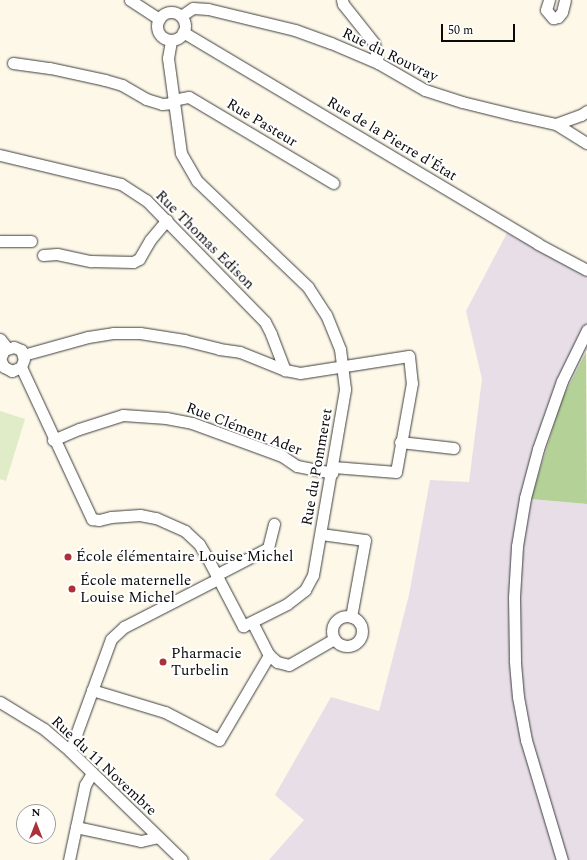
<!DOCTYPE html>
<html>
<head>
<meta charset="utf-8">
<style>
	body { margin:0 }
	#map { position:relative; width:587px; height:860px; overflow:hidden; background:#fdf8e8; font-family:Spectral,serif }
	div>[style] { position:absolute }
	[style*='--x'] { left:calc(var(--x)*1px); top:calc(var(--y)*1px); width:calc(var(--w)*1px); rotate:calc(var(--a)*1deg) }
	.industrial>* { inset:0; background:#e7dee8 }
	.forest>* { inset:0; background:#b4d297 }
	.pitch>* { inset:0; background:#e0ebc7 }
	.roads { filter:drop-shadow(0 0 1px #3d3d3d) drop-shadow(0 0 1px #3d3d3d) }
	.minor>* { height:11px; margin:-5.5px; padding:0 5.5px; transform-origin:5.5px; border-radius:5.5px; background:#fff }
	.minor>.ring { margin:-5.5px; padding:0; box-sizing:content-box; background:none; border:11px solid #fff; border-radius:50% }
	.dots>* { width:11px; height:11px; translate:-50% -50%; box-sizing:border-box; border:2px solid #fff; border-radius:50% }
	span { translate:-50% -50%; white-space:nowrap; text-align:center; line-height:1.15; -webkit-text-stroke:4px #fff; paint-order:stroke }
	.street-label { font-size:15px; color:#0a0a0a }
	.poi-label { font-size:15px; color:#0a0a0a }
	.left { translate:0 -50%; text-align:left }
	.north { position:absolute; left:16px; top:804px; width:40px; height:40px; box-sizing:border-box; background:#fff; border:1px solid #9d9d9d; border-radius:50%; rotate:0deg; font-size:11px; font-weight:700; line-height:16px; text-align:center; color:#0a0a0a }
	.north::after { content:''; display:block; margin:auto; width:14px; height:18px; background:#ac3039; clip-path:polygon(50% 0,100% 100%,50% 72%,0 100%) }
	.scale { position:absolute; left:441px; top:24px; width:74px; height:18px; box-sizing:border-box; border:2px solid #0a0a0a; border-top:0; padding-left:5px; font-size:12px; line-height:14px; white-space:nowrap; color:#0a0a0a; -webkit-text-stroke:3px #fff; paint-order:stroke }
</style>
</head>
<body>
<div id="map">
	<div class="industrial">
		<div style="clip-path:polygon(507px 233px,587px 276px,587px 349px,562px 399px,531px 499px,587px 504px,587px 860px,269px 860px,304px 820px,275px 795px,331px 697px,379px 711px,409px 595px,430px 480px,469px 482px,482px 379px,466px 311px)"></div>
	</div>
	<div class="forest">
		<div style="clip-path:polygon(586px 352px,587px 504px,531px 499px,562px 399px)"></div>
	</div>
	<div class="pitch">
		<div style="clip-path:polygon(0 411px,25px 419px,6px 481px,0 479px)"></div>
	</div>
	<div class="roads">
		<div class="minor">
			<div style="--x:130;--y:0;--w:35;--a:33"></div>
			<div style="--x:342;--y:0;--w:4;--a:76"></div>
			<div style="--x:343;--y:4;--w:50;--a:51.5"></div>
			<div style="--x:374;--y:43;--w:20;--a:79"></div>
			<div style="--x:549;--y:0;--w:10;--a:107"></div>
			<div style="--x:546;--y:10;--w:11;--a:49"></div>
			<div style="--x:553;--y:18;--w:5;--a:-11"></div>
			<div style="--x:558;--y:17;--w:6;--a:-51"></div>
			<div style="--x:562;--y:12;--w:12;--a:-76"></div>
			<div class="ring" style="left:157px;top:12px;width:17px;height:17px"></div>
			<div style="--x:181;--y:16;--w:14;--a:-34"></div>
			<div style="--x:193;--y:8;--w:15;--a:4"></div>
			<div style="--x:208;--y:9;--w:89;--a:13.6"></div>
			<div style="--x:295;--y:30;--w:38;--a:20"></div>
			<div style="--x:331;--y:43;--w:51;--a:23.1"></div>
			<div style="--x:378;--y:63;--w:54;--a:29.9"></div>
			<div style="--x:425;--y:90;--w:39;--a:18"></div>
			<div style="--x:462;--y:102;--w:55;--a:13.8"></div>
			<div style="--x:515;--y:115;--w:42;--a:12.4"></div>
			<div style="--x:556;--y:124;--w:27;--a:-20"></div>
			<div style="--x:581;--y:115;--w:7;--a:-34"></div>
			<div style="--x:183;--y:32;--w:413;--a:30.8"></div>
			<div style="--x:538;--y:244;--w:55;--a:28"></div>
			<div style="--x:13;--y:63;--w:37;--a:8"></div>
			<div style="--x:50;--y:68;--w:56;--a:12.3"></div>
			<div style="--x:105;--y:80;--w:18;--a:16"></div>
			<div style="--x:122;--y:85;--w:28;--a:30"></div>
			<div style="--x:146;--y:99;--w:17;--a:17"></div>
			<div style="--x:162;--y:104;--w:12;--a:-5"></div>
			<div style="--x:173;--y:100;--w:16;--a:-11"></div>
			<div style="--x:189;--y:97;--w:168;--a:30.8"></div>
			<div style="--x:556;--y:124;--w:36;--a:32"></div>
			<div style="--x:0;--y:155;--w:124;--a:13.5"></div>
			<div style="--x:121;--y:184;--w:30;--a:33"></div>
			<div style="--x:146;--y:200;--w:170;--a:45.7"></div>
			<div style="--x:265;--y:322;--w:13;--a:63"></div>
			<div style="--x:271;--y:334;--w:39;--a:69"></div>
			<div style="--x:0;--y:241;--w:31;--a:0"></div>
			<div style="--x:43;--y:255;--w:14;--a:-4"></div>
			<div style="--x:57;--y:254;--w:35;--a:12"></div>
			<div style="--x:91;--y:261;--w:42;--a:1.4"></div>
			<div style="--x:133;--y:262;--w:7;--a:-27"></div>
			<div style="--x:139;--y:259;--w:22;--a:-60"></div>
			<div style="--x:150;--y:240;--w:26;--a:-50"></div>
			<div style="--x:0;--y:339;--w:11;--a:52"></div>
			<div style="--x:23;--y:355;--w:67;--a:-15.5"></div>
			<div style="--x:88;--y:337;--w:25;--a:-9"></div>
			<div style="--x:113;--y:333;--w:27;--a:0"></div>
			<div style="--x:140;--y:333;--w:45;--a:9"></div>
			<div style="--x:184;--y:340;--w:36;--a:14"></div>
			<div style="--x:219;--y:349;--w:21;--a:8"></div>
			<div style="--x:240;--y:352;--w:48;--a:21.8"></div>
			<div style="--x:285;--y:370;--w:15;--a:11"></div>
			<div style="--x:300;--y:373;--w:110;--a:-8.9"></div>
			<div style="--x:409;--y:356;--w:27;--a:84"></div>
			<div style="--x:412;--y:383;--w:90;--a:100.2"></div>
			<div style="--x:396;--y:472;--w:63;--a:-175.5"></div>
			<div style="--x:0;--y:359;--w:10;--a:-66"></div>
			<div style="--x:4;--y:350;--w:10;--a:-17"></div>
			<div style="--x:14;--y:347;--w:8;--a:23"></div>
			<div style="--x:21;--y:350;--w:9;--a:72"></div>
			<div style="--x:24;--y:359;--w:9;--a:111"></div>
			<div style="--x:21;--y:367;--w:10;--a:156"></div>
			<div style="--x:12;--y:371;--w:9;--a:-153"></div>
			<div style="--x:4;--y:367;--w:9;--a:-117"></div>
			<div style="--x:21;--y:367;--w:168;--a:65"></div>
			<div style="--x:92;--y:519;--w:7;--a:8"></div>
			<div style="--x:99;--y:520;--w:12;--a:-14"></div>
			<div style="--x:111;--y:517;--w:29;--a:-4"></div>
			<div style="--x:140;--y:515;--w:16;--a:11"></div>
			<div style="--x:156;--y:518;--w:32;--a:24"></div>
			<div style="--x:185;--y:531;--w:19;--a:43"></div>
			<div style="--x:199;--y:544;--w:17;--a:59"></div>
			<div style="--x:208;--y:559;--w:76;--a:62.4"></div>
			<div style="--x:243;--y:626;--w:49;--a:-26.6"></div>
			<div style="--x:287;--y:604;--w:23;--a:-38"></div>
			<div style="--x:305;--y:590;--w:17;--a:-62"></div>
			<div style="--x:313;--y:575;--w:189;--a:-80.2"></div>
			<div style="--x:345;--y:389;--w:40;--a:-97.1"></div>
			<div style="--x:340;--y:349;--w:37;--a:-112"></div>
			<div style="--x:326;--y:315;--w:33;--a:-123"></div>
			<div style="--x:308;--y:287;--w:153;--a:-136.3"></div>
			<div style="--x:197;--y:181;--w:32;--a:-120"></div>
			<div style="--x:181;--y:153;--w:96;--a:-97.8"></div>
			<div style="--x:168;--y:58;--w:17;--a:-80"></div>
			<div style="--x:53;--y:440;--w:28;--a:-23"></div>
			<div style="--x:79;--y:429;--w:46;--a:-17.7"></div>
			<div style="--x:123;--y:415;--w:43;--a:4"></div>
			<div style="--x:166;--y:418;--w:26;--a:11"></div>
			<div style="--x:192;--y:423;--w:96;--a:20.1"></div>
			<div style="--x:282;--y:456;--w:18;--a:34"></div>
			<div style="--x:297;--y:466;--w:36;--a:11"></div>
			<div style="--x:400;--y:442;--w:54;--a:6.3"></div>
			<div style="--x:321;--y:534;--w:44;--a:7.8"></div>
			<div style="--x:365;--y:540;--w:78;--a:100.3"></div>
			<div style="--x:216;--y:575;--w:59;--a:-27.4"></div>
			<div style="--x:268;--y:548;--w:25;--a:-76"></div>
			<div class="ring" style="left:332px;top:616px;width:19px;height:19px"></div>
			<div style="--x:252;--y:622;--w:37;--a:63"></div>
			<div style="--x:269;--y:655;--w:11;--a:41"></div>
			<div style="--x:277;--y:662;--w:12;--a:14"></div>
			<div style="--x:289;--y:665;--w:52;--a:-30"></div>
			<div style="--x:92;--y:690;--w:76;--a:16.8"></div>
			<div style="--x:165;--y:712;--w:61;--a:27.4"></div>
			<div style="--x:219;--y:740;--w:99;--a:-59.5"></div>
			<div style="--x:0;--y:702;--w:52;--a:31.5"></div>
			<div style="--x:44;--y:729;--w:34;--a:40"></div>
			<div style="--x:70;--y:751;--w:156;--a:44.2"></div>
			<div style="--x:70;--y:751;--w:119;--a:-69.9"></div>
			<div style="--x:111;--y:639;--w:18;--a:-43"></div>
			<div style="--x:124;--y:627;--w:106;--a:-27.1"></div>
			<div style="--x:76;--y:827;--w:66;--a:12.2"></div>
			<div style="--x:141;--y:841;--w:17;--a:-13"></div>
			<div style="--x:69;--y:860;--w:77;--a:-78"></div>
			<div style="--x:85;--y:785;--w:14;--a:-60"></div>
			<div style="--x:562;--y:860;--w:125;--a:-106.7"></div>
			<div style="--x:526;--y:740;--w:44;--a:-100.5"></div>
			<div style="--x:518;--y:697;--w:37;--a:-95"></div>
			<div style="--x:515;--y:660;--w:63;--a:-90.9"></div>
			<div style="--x:514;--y:597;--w:51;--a:-86.6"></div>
			<div style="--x:517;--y:546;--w:49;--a:-80.5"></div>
			<div style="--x:525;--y:498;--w:51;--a:-75.1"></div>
			<div style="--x:538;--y:449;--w:72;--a:-70.6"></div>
			<div style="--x:562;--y:381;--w:57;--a:-63.9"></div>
		</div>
	</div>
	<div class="dots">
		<div style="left:68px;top:557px;background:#ac3039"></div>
		<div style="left:72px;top:589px;background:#ac3039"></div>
		<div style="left:163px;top:662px;background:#ac3039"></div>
	</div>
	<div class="street-label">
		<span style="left:390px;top:55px;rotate:26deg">Rue du Rouvray</span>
		<span style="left:262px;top:123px;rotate:31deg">Rue Pasteur</span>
		<span style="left:392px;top:139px;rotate:31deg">Rue de la Pierre d'État</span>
		<span style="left:205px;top:240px;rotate:45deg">Rue Thomas Edison</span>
		<span style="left:244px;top:429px;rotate:21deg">Rue Clément Ader</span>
		<span style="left:317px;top:467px;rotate:-80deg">Rue du Pommeret</span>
		<span style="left:104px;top:766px;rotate:43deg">Rue du 11 Novembre</span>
	</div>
	<div class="poi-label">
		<span class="left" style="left:76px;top:557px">École élémentaire Louise Michel</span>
		<span class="left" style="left:80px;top:589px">École maternelle<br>Louise Michel</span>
		<span class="left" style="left:171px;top:662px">Pharmacie<br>Turbelin</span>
	</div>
	<div class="north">N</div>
	<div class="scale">50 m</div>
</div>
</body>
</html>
